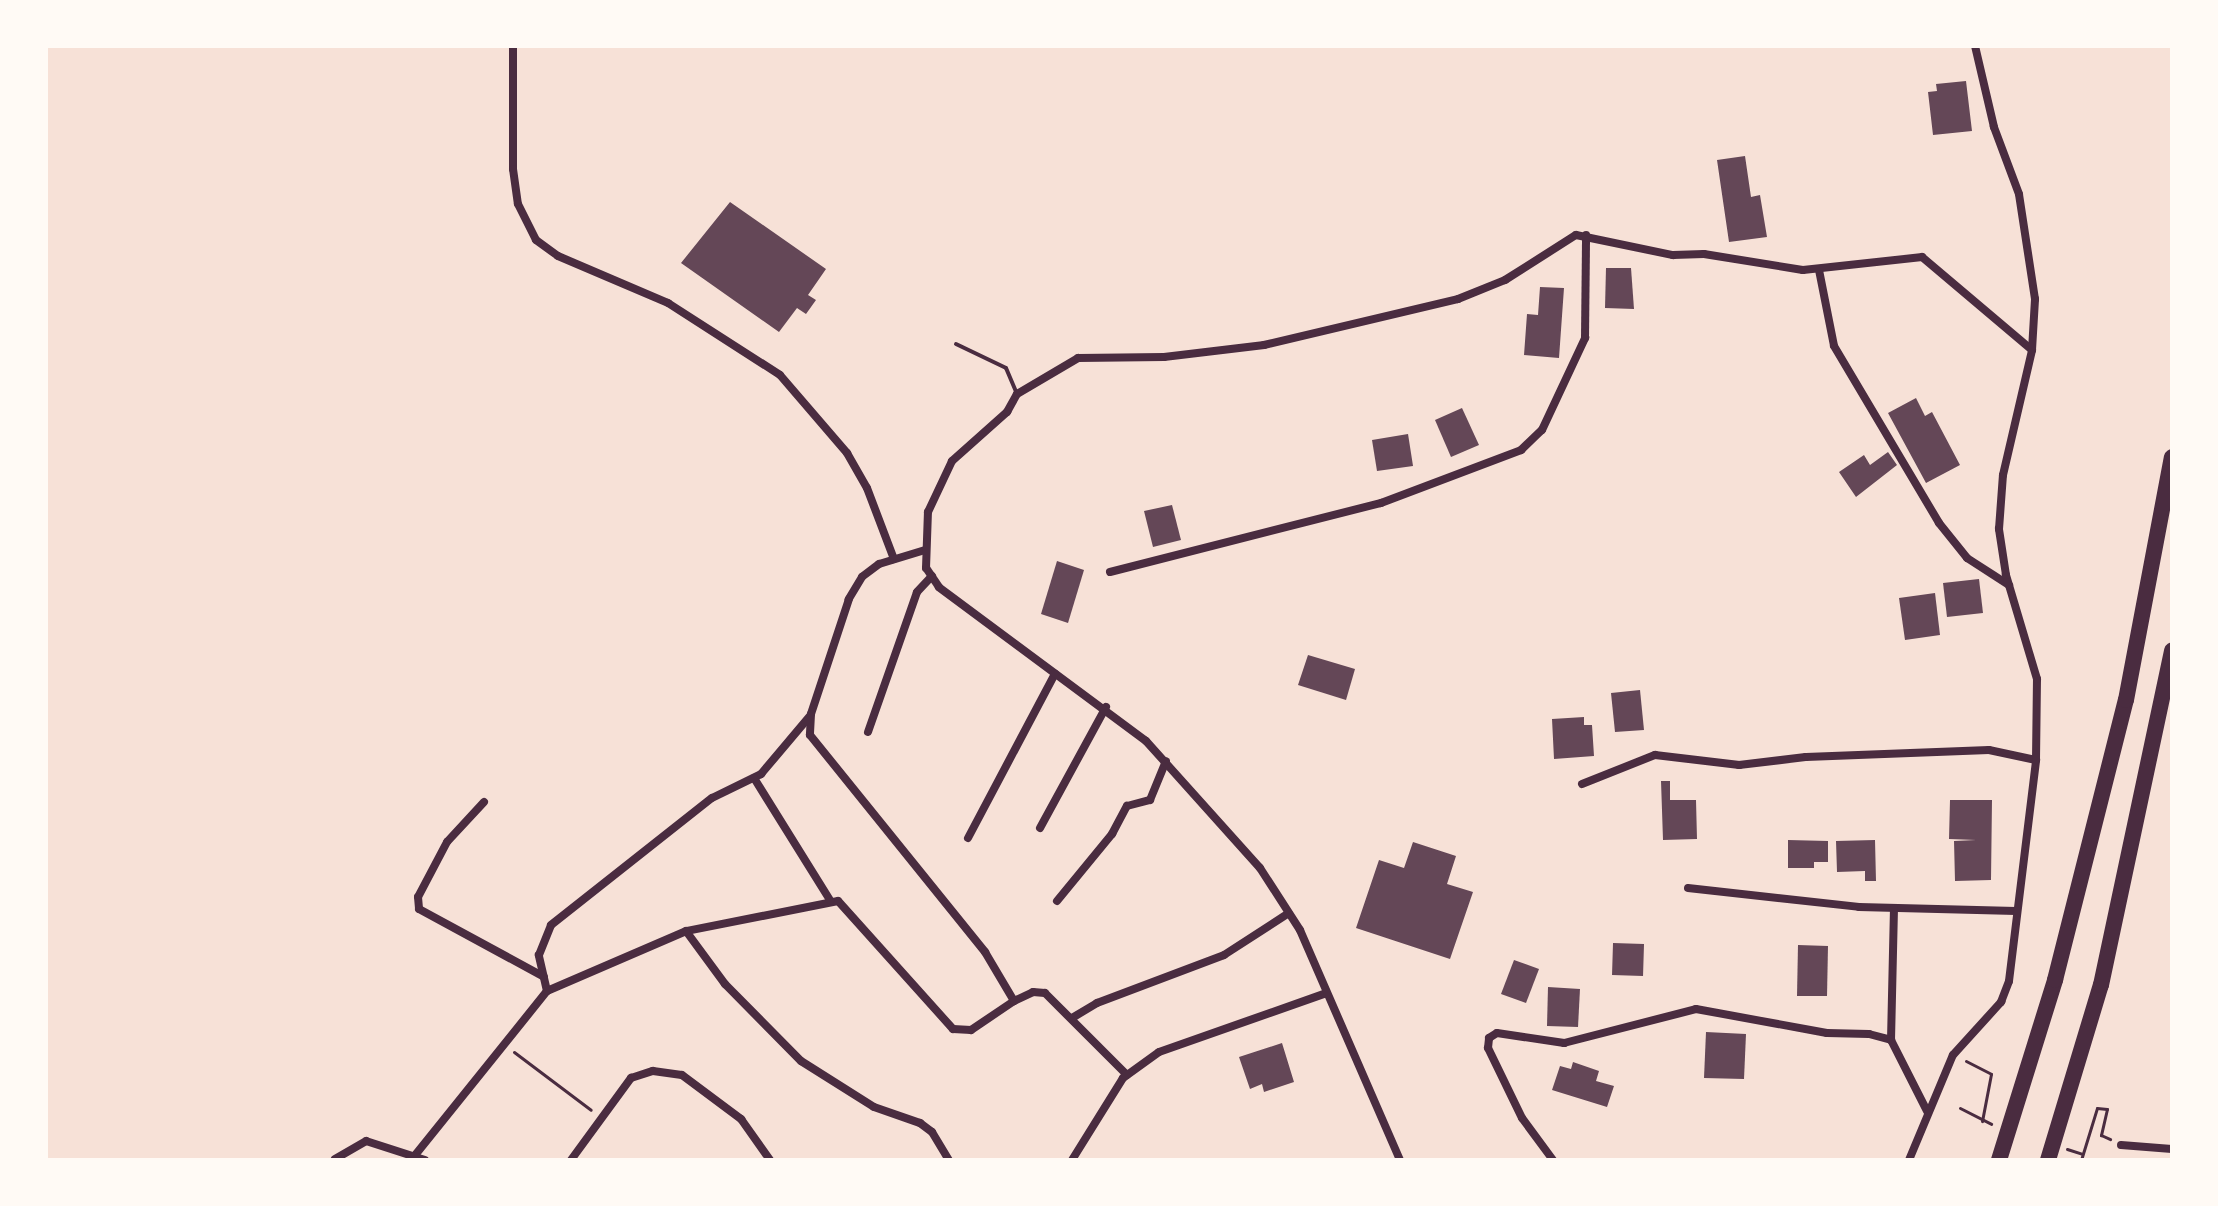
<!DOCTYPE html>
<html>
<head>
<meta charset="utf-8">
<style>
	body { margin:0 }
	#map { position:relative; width:2218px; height:1206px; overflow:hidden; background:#f7e1d7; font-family:"Fira Sans Condensed",sans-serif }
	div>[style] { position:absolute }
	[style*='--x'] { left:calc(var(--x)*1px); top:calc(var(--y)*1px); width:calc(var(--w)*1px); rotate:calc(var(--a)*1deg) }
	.building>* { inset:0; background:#644757 }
	.path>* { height:3px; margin:-1.5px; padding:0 1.5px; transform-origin:1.5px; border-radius:1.5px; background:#4a2c40 }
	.service>* { height:4px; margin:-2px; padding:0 2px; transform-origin:2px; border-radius:2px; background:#4a2c40 }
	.minor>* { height:8px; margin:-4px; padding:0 4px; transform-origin:4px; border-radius:4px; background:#4a2c40 }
	.motorway>* { height:16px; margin:-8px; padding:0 8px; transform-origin:8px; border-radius:8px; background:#4a2c40 }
	span { translate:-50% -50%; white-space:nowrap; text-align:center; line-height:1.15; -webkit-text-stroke:6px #fffaf5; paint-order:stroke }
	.frame { position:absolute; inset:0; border:48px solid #fffaf5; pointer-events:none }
</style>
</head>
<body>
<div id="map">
	<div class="building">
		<div style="clip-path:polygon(1966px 81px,1972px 131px,1933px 135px,1928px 92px,1937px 91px,1936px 84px)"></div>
		<div style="clip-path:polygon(1745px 156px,1751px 197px,1760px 195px,1767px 237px,1729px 242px,1717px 160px)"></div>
		<div style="clip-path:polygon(730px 202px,826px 269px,808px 295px,816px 300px,806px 314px,797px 308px,779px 332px,681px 263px)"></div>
		<div style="clip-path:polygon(1606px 268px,1631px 268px,1634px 309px,1605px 308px)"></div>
		<div style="clip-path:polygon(1540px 287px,1564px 288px,1559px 358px,1524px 355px,1527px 314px,1538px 315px)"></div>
		<div style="clip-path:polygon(1916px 398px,1925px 416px,1932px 412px,1960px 465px,1926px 483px,1888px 413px)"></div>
		<div style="clip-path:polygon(1462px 408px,1479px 445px,1451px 457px,1435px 420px)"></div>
		<div style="clip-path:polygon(1408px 434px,1413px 466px,1377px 471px,1372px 440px)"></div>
		<div style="clip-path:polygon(1888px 452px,1897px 465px,1856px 497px,1839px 472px,1864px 455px,1870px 465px)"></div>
		<div style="clip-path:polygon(1172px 505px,1181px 540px,1153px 547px,1144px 511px)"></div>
		<div style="clip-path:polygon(1057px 561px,1084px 570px,1068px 623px,1041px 614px)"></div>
		<div style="clip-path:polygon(1979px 579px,1983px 613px,1947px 617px,1943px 583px)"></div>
		<div style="clip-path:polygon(1935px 593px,1940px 635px,1905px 640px,1899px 598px)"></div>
		<div style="clip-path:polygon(1308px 655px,1355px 669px,1346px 700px,1298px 685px)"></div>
		<div style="clip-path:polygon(1640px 690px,1644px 730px,1615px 732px,1611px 693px)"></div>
		<div style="clip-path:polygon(1584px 717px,1584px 725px,1592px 725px,1594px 756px,1554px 759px,1552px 719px)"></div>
		<div style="clip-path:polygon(1661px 781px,1670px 781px,1670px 800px,1696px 800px,1697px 839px,1663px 840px)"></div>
		<div style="clip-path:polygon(1950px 800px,1992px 800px,1991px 880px,1955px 881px,1954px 841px,1976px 840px,1949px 839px)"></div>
		<div style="clip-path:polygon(1788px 840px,1828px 841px,1828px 862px,1814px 862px,1814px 868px,1788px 868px)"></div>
		<div style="clip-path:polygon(1875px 840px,1876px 881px,1865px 881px,1865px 871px,1837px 872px,1836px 841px)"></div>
		<div style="clip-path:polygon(1413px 842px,1456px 856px,1447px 884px,1473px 892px,1450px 959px,1356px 928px,1379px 860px,1404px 868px)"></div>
		<div style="clip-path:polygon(1613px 943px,1644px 944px,1643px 976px,1612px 975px)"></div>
		<div style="clip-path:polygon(1798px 945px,1828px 946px,1827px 996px,1797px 996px)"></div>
		<div style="clip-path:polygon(1514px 960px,1539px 969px,1526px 1003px,1501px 994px)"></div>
		<div style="clip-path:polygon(1548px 987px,1580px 989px,1578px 1027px,1547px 1026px)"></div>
		<div style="clip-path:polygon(1706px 1032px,1746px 1034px,1744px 1079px,1704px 1078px)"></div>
		<div style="clip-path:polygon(1282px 1043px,1294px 1082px,1264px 1092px,1262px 1084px,1250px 1089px,1239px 1057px)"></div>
		<div style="clip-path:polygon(1573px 1062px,1599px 1071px,1596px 1081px,1614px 1086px,1607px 1107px,1552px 1090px,1560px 1066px,1571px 1069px)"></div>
	</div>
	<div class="path">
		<div style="--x:514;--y:1052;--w:96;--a:37"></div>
		<div style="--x:1966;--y:1061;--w:28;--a:27"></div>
		<div style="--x:1991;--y:1074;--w:48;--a:100.8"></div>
		<div style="--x:1960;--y:1108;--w:35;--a:27"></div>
		<div style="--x:2067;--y:1149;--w:16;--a:18"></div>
		<div style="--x:2081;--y:1160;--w:54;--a:-72.9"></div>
		<div style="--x:2097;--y:1108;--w:10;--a:6"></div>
		<div style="--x:2107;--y:1109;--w:27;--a:103"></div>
		<div style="--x:2101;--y:1135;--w:10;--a:24"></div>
	</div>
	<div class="service">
		<div style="--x:956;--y:344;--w:55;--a:25.6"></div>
		<div style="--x:1006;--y:368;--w:28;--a:67"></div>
	</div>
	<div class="minor">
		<div style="--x:513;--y:46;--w:123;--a:90"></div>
		<div style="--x:513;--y:169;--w:35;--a:82"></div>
		<div style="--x:518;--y:204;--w:40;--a:63.4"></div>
		<div style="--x:536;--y:240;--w:27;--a:36"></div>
		<div style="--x:558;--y:256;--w:120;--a:23.1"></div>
		<div style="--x:668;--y:303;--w:133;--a:32.7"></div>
		<div style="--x:780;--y:375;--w:103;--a:49.3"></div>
		<div style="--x:847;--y:453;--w:40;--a:60.3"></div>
		<div style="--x:867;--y:488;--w:76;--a:69.2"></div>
		<div style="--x:1819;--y:270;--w:77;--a:78.8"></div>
		<div style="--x:1834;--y:346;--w:206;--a:59.3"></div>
		<div style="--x:1939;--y:523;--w:45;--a:51.3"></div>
		<div style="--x:1967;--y:558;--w:50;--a:32.7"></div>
		<div style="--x:925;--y:550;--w:48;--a:163.1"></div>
		<div style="--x:879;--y:564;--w:21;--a:143"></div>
		<div style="--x:862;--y:577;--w:26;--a:121"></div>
		<div style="--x:849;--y:599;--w:121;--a:108.3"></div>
		<div style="--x:811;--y:714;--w:21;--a:93"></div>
		<div style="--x:810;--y:735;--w:279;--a:51.1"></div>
		<div style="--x:985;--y:952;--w:57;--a:59.4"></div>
		<div style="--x:1014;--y:1001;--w:52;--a:146"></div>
		<div style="--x:971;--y:1030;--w:18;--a:-177"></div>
		<div style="--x:953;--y:1029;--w:172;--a:-131.9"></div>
		<div style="--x:838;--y:901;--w:155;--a:168.8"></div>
		<div style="--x:686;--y:931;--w:66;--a:53.7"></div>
		<div style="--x:725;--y:984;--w:108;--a:45.4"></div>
		<div style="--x:801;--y:1061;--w:86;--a:32.2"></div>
		<div style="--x:874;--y:1107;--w:49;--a:19.2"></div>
		<div style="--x:920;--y:1123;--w:15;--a:37"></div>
		<div style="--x:932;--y:1132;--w:33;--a:59"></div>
		<div style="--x:1110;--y:572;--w:280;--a:-14.3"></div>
		<div style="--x:1381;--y:503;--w:150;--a:-20.7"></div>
		<div style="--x:1521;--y:450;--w:29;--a:-44"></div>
		<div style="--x:1542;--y:430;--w:102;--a:-64.9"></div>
		<div style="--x:1585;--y:338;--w:103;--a:-89.4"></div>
		<div style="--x:868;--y:732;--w:148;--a:-70.7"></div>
		<div style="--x:917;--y:592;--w:22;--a:-47"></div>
		<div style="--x:754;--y:778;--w:144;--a:58.1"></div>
		<div style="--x:1582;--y:784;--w:79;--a:-21.7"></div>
		<div style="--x:1655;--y:755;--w:85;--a:6.8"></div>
		<div style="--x:1739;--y:765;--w:67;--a:-6.8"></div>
		<div style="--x:1806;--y:757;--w:183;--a:-2.2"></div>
		<div style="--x:1989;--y:750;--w:48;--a:12"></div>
		<div style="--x:484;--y:802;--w:54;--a:132.8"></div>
		<div style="--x:447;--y:842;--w:62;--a:117.8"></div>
		<div style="--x:418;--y:897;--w:12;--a:85"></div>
		<div style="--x:419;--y:909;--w:142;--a:28.5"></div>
		<div style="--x:1040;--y:828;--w:138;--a:-61.4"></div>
		<div style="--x:968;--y:838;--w:186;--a:-62.1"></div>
		<div style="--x:1688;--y:888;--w:172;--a:6.3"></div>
		<div style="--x:1859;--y:907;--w:157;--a:1.5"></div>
		<div style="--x:1057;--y:901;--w:87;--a:-50.6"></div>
		<div style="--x:1112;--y:834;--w:32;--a:-62"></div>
		<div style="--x:1127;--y:806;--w:24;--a:-15"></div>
		<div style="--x:1150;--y:800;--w:42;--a:-67.7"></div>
		<div style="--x:547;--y:991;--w:151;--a:-23.3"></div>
		<div style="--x:1014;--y:1001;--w:21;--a:-25"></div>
		<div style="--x:1033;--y:992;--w:12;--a:5"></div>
		<div style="--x:1045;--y:993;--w:116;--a:45"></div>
		<div style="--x:1072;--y:1018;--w:29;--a:-31"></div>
		<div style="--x:1097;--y:1003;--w:136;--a:-20.7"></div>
		<div style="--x:1224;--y:955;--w:77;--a:-32.9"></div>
		<div style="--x:1891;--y:1040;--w:132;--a:-88.7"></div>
		<div style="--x:2121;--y:1145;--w:51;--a:4.5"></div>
		<div style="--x:416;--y:1154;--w:209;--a:-51.2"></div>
		<div style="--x:547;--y:991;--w:37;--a:-103"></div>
		<div style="--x:539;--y:955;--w:32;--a:-68"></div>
		<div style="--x:551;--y:925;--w:205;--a:-38.3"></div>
		<div style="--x:712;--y:798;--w:55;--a:-26.1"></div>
		<div style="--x:761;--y:774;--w:76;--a:-49.8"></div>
		<div style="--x:335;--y:1159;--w:36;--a:-30"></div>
		<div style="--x:366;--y:1141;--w:62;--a:17.9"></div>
		<div style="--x:571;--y:1160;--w:102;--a:-53.8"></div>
		<div style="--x:631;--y:1078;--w:23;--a:-18"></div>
		<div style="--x:653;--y:1071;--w:29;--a:8"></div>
		<div style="--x:682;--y:1075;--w:74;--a:36.7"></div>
		<div style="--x:741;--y:1119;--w:50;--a:54.7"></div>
		<div style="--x:1072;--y:1160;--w:97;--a:-58.1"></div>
		<div style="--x:1123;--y:1078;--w:44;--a:-35.8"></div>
		<div style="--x:1159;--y:1052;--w:175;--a:-19.4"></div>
		<div style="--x:1400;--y:1160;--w:251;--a:-113.5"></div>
		<div style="--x:1300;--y:930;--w:74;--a:-122.8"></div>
		<div style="--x:1260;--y:868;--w:171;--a:-131.9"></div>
		<div style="--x:1146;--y:741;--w:258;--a:-143.4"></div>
		<div style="--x:939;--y:587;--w:23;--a:-124"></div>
		<div style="--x:926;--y:568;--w:56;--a:-88"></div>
		<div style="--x:928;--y:512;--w:56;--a:-64.8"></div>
		<div style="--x:952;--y:461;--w:74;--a:-41.7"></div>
		<div style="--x:1007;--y:412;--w:21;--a:-61"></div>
		<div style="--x:1017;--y:394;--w:71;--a:-30.5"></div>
		<div style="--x:1078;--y:358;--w:86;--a:-0.7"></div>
		<div style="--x:1164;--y:357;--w:101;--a:-6.8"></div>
		<div style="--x:1264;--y:345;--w:199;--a:-13.3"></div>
		<div style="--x:1458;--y:299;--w:51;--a:-22"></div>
		<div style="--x:1505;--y:280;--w:84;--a:-32.4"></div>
		<div style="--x:1576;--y:235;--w:99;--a:11.7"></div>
		<div style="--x:1673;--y:255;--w:31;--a:-2"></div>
		<div style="--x:1704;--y:254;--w:100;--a:9.2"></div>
		<div style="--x:1803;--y:270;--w:120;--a:-6.2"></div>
		<div style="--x:1922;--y:257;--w:144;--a:40.2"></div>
		<div style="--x:1553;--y:1160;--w:52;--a:-126.4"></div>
		<div style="--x:1522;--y:1118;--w:78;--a:-115.9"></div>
		<div style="--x:1488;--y:1048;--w:10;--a:-84"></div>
		<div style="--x:1489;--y:1038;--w:9;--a:-32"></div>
		<div style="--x:1497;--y:1033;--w:68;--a:8.5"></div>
		<div style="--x:1564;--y:1043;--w:136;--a:-14.4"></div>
		<div style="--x:1696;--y:1009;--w:133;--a:10.4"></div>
		<div style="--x:1827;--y:1033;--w:42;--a:1.4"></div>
		<div style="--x:1869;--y:1034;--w:23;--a:15"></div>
		<div style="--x:1891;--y:1040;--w:80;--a:63.1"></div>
		<div style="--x:1909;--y:1160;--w:114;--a:-67.3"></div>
		<div style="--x:1953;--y:1055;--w:72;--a:-47.8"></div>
		<div style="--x:2001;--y:1002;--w:22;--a:-69"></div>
		<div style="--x:2009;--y:981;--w:223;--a:-83"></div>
		<div style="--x:2036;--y:760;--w:81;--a:-89.3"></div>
		<div style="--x:2037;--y:679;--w:109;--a:-106.6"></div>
		<div style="--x:2006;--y:575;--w:47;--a:-98.7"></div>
		<div style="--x:1999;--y:529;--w:54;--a:-85.8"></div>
		<div style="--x:2003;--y:475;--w:128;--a:-76.9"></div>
		<div style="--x:2032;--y:350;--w:51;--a:-86.6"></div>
		<div style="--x:2035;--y:299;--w:106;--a:-98.7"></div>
		<div style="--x:2019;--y:194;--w:72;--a:-110.5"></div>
		<div style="--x:1994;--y:127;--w:83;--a:-103.2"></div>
	</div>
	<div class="motorway">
		<div style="--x:1999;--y:1160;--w:189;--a:-72.7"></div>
		<div style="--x:2055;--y:980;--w:289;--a:-75.8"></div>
		<div style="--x:2126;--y:700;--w:247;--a:-79.3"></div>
		<div style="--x:2048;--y:1160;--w:183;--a:-73.2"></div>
		<div style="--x:2101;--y:985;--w:342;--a:-78"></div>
	</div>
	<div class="frame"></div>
</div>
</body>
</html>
